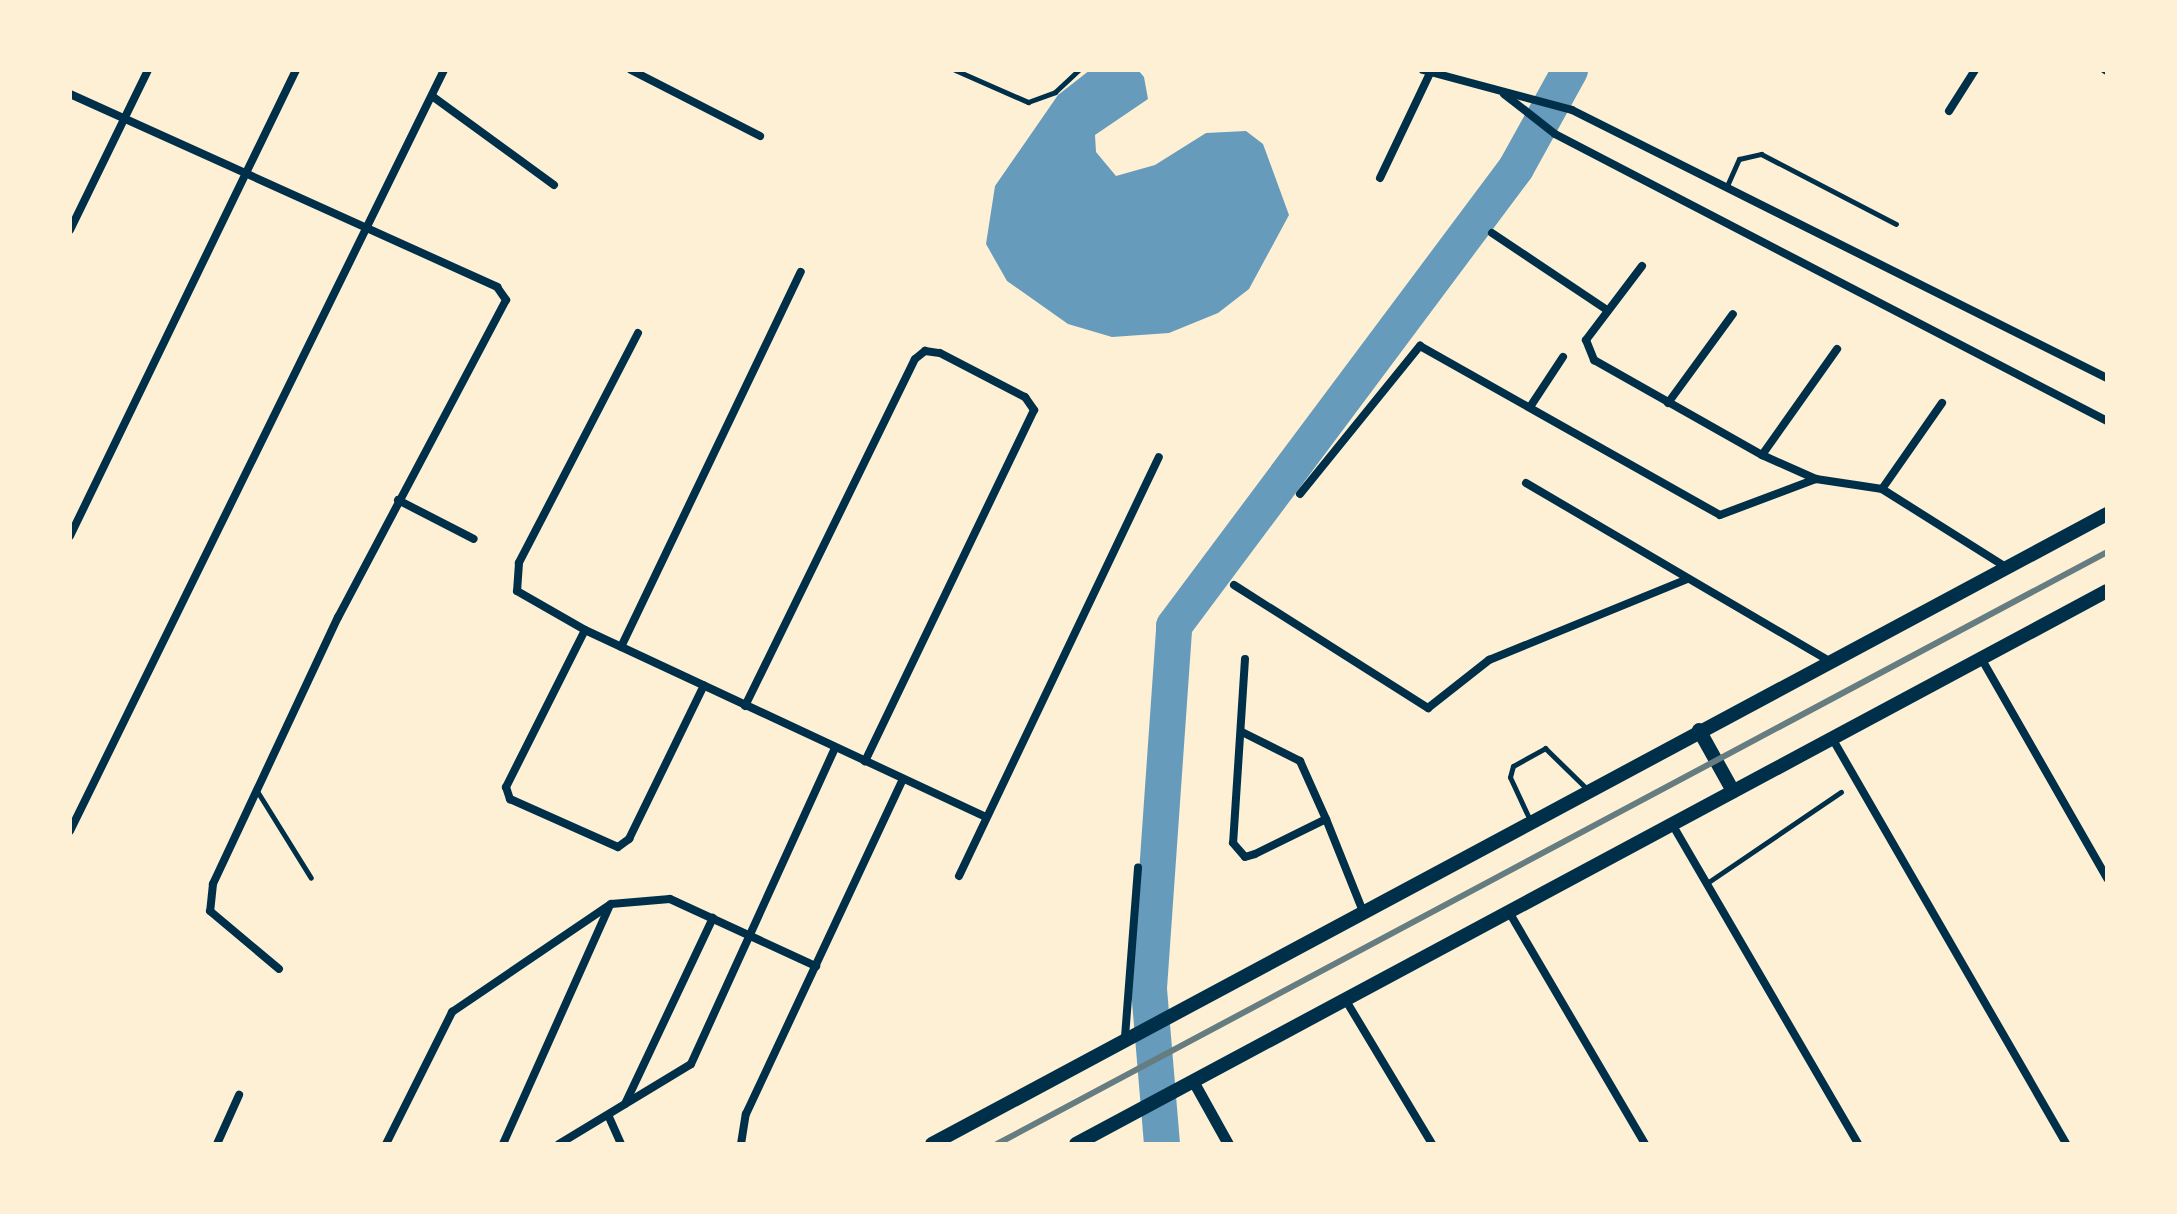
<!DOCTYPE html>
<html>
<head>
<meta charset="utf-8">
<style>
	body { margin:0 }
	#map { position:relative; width:2177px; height:1214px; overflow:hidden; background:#fdf0d5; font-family:"Public Sans",sans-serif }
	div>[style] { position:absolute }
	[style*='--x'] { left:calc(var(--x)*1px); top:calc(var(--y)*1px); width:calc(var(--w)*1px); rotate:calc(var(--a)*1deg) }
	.water>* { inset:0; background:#669bbc }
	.river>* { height:36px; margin:-18px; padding:0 18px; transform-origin:18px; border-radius:18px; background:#669bbc }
	.service>* { height:5px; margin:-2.5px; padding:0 2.5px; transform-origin:2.5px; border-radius:2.5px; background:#003049 }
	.minor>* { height:8px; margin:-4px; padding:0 4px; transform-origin:4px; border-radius:4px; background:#003049 }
	.tertiary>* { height:11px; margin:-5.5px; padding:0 5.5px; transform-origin:5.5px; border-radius:5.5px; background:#003049 }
	.primary>* { height:14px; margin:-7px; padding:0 7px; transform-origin:7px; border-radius:7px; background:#003049 }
	.rail>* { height:6px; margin:-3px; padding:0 3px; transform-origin:3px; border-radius:3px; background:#657d81 }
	span { translate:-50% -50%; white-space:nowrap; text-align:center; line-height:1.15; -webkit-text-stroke:6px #fdf0d5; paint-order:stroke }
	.frame { position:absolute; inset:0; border:72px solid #fdf0d5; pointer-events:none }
</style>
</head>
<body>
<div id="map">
	<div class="water">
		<div style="clip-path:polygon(1090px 70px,1138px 70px,1144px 77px,1148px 99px,1095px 135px,1096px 152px,1116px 176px,1155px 165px,1206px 133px,1246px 131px,1263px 144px,1289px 215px,1249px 289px,1218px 313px,1169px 333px,1112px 337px,1068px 324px,1007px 281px,986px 244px,995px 186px,1058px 95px)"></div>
	</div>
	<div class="river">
		<div style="--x:1162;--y:1144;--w:157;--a:-94.8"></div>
		<div style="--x:1149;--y:988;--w:363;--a:-86"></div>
		<div style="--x:1174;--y:626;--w:572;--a:-53.25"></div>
		<div style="--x:1516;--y:168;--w:112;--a:-61.1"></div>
	</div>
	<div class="service">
		<div style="--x:955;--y:70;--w:80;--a:23.7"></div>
		<div style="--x:1028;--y:102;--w:29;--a:-20"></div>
		<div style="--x:1055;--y:92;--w:33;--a:-43"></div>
		<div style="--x:1726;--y:188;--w:32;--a:-66"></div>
		<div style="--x:1739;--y:159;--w:23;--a:-13"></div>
		<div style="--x:1761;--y:154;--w:152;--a:27.4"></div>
		<div style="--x:257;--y:791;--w:102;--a:58.2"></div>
		<div style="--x:1529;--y:818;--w:45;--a:-114.9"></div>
		<div style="--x:1510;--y:777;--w:11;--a:-75"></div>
		<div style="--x:1513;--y:766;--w:37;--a:-29"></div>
		<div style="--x:1545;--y:748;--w:59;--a:44.3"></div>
		<div style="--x:1707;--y:883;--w:162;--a:-34.2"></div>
	</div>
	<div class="minor">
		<div style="--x:631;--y:70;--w:145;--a:27.1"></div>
		<div style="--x:1423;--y:70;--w:154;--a:15"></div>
		<div style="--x:1572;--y:110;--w:598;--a:26.61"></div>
		<div style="--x:2105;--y:70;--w:2;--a:27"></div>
		<div style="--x:70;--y:94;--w:469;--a:24.3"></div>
		<div style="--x:497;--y:287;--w:16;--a:55"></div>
		<div style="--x:506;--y:300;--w:359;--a:117.9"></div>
		<div style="--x:338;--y:617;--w:295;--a:115.1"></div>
		<div style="--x:213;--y:884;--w:27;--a:96"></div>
		<div style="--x:210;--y:911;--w:90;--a:40"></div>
		<div style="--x:1504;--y:94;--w:65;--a:38.1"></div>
		<div style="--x:1555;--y:134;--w:622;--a:27.47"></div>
		<div style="--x:432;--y:96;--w:151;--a:36.1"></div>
		<div style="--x:1949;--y:111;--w:49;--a:-57.6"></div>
		<div style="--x:1380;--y:178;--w:119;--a:-64.5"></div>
		<div style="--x:70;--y:230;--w:178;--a:-64"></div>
		<div style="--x:1492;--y:233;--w:138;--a:33.8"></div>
		<div style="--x:1642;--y:266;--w:93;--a:127.1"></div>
		<div style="--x:1586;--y:340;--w:22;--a:68"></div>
		<div style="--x:1594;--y:360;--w:193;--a:29.5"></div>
		<div style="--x:1762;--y:455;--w:59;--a:24"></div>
		<div style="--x:1816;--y:479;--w:67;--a:8.6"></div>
		<div style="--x:1882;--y:489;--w:146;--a:32.2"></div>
		<div style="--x:638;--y:333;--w:259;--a:117.4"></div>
		<div style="--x:519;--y:563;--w:28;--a:94"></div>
		<div style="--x:517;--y:591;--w:78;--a:29.8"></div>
		<div style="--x:585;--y:630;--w:442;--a:25"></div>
		<div style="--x:1668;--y:403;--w:110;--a:-53.9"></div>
		<div style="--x:1530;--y:407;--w:60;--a:-56.6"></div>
		<div style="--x:1762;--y:455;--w:130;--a:-54.7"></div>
		<div style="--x:1526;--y:483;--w:351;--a:30.4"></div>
		<div style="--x:1882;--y:489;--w:105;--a:-55.1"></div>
		<div style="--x:1300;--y:494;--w:191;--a:-51"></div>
		<div style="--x:1420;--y:346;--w:344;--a:29.4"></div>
		<div style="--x:1720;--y:515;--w:103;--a:-20.6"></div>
		<div style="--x:398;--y:500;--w:85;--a:27.2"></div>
		<div style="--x:70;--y:536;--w:518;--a:-64.13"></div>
		<div style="--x:1234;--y:585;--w:230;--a:32.4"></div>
		<div style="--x:1428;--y:708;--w:78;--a:-38.2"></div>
		<div style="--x:1489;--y:660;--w:214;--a:-22.2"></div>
		<div style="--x:585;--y:630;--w:176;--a:116.7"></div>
		<div style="--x:506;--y:787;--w:13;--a:72"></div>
		<div style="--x:510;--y:799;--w:118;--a:24"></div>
		<div style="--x:618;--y:847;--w:14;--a:-36"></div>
		<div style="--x:629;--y:839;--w:171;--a:-64"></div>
		<div style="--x:621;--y:647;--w:416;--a:-64.4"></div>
		<div style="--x:1981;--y:658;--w:254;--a:60.2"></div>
		<div style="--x:1245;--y:659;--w:184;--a:93.7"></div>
		<div style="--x:1233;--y:843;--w:18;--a:49"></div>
		<div style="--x:1245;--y:857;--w:10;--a:-17"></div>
		<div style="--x:1255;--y:854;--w:79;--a:-26.2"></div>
		<div style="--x:1326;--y:819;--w:97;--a:68.2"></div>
		<div style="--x:745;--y:706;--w:386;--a:-63.9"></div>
		<div style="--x:915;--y:359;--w:13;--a:-39"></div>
		<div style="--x:925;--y:351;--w:15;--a:8"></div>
		<div style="--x:940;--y:353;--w:96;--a:27.4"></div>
		<div style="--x:1025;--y:397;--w:16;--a:55"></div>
		<div style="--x:1034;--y:410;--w:390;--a:115.7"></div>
		<div style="--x:1242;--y:732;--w:65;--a:26.6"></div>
		<div style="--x:1300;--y:761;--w:64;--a:65.9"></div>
		<div style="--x:1832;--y:738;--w:469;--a:60"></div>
		<div style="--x:1672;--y:824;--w:370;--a:59.8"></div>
		<div style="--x:70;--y:831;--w:848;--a:-63.83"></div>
		<div style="--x:959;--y:876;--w:464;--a:-64.5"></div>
		<div style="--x:1509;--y:912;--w:269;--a:59.6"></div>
		<div style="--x:1345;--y:999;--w:169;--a:59"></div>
		<div style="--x:1125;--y:1037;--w:170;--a:-85.6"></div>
		<div style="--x:625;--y:1104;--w:206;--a:-64.7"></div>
		<div style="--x:609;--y:1117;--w:30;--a:66"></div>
		<div style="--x:217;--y:1144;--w:54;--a:-65.8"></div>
		<div style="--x:386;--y:1144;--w:148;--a:-63.4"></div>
		<div style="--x:452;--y:1012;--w:192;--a:-34.2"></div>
		<div style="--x:611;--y:904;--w:59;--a:-4.8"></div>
		<div style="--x:670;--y:899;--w:161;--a:24.7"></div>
		<div style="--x:503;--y:1144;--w:262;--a:-65.9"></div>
		<div style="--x:559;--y:1144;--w:154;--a:-31.2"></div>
		<div style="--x:691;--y:1064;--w:347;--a:-65.5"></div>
		<div style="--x:741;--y:1144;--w:30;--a:-81"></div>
		<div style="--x:746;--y:1114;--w:370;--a:-64.9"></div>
	</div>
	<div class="tertiary">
		<div style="--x:1193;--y:1081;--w:72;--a:60.9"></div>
	</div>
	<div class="primary">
		<div style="--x:1699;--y:730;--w:70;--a:60.9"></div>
		<div style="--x:932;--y:1144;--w:1333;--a:-28.2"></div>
		<div style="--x:1076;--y:1144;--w:1170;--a:-28.21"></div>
	</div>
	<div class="rail">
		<div style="--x:997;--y:1144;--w:1258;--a:-28.07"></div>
	</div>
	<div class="frame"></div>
</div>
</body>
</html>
